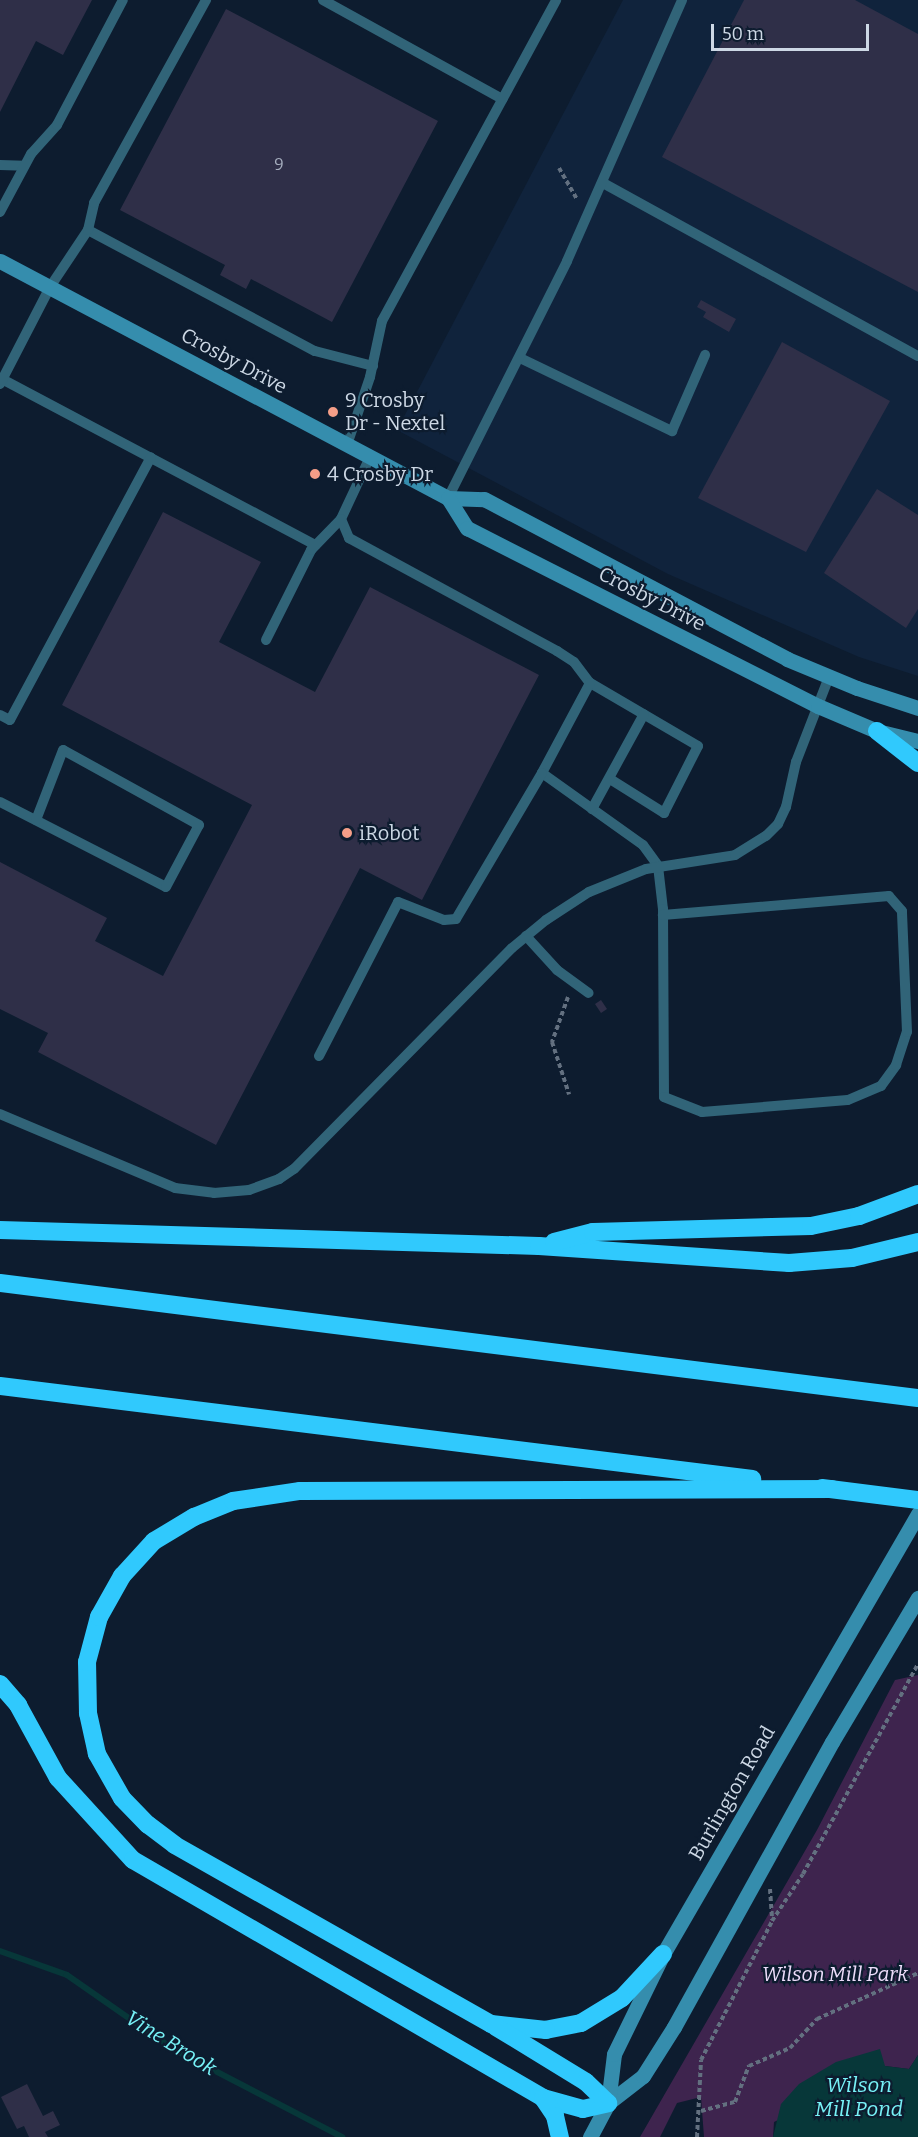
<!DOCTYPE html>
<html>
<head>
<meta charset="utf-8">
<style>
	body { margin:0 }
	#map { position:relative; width:918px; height:2137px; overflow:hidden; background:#0d1c2f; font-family:Bitter,serif }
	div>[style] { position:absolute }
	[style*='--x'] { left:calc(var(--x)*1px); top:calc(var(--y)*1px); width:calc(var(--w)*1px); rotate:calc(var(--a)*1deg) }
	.built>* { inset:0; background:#10233c }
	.green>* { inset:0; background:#3e244e }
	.water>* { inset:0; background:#073739 }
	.stream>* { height:6px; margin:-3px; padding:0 3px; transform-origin:3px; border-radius:3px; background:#073739 }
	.building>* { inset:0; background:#2f2f48 }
	.path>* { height:4px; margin-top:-2px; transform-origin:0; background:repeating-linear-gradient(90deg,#637080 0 4.5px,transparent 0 7.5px) }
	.lane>* { height:10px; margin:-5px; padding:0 5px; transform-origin:5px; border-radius:5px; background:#316478 }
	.secondary>* { height:15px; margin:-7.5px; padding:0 7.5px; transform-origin:7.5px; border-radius:7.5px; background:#358dad }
	.highway>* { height:18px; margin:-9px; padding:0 9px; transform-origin:9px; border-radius:9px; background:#30c9fd }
	.dots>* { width:16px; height:16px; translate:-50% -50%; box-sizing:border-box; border:3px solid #0d1c2f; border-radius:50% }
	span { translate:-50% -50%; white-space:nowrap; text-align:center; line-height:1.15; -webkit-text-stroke:4.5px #0d1c2f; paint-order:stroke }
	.number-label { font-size:16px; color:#a6aebe }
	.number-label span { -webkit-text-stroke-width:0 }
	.street-label { font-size:20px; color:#cdd8e5 }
	.poi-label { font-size:20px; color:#cdd8e5 }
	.left { translate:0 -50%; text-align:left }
	.park-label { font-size:20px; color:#eddcfa; font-style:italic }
	.water-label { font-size:21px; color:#77f2f7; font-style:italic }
	.scale { position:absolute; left:711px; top:24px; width:158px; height:27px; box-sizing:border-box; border:3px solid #cdd8e5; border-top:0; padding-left:8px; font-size:18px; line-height:21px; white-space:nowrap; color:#cdd8e5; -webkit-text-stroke:4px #0d1c2f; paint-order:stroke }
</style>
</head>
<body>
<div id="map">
	<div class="built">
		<div style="clip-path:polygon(623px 0,918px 0,918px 676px,859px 657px,668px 574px,397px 430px)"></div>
	</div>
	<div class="green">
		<div style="clip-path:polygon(918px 1675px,918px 2055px,909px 2069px,885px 2066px,774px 2122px,773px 2137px,704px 2137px,701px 2097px,677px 2103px,660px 2137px,640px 2137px,817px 1830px,895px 1680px)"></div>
	</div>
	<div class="water">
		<div style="clip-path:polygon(880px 2049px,885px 2066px,909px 2069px,918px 2055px,918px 2137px,773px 2137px,781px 2104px,799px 2084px,836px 2062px)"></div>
	</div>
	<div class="stream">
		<div style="--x:0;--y:1951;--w:71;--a:19.7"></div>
		<div style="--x:67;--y:1975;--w:129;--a:34.9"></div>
		<div style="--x:173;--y:2049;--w:191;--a:27.5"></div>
	</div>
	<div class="building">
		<div style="clip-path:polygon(0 0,92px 0,63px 55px,36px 41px,0 112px)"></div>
		<div style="clip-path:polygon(744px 0,855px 0,918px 34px,918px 292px,662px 157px)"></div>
		<div style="clip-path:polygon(226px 9px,438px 121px,332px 322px,251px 279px,246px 289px,220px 275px,225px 265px,120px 210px)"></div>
		<div style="clip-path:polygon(701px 300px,736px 319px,729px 332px,703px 317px,706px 312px,697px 307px)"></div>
		<div style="clip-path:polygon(782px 342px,890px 401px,806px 552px,698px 498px)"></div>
		<div style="clip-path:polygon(877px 489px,918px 515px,918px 609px,906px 628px,824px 573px)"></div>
		<div style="clip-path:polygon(163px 512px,261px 562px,219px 642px,315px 692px,370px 587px,539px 675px,422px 900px,360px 868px,216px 1145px,38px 1052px,48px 1033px,0 1009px,0 862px,107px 918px,95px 941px,163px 976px,252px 805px,62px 705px)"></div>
		<div style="clip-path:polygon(601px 1000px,607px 1009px,601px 1013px,595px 1004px)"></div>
		<div style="clip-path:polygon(27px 2084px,43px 2116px,53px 2111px,60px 2125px,45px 2132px,48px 2137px,29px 2137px,24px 2126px,17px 2129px,1px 2097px)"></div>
	</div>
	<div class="path">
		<div style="--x:559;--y:168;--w:36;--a:60"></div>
		<div style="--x:568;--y:997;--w:48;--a:109.6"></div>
		<div style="--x:552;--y:1042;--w:55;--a:71.9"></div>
		<div style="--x:770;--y:1889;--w:31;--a:86"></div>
		<div style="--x:701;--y:2111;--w:35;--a:-15"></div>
		<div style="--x:735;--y:2102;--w:39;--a:-69"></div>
		<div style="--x:749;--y:2066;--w:45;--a:-23.7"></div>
		<div style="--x:790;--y:2048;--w:40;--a:-47"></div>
		<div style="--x:817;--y:2019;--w:111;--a:-24.5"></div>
		<div style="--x:697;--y:2137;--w:77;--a:-87"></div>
		<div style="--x:701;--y:2060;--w:156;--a:-62.9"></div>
		<div style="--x:772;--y:1921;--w:56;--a:-56.6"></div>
		<div style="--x:803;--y:1874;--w:239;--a:-61.3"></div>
	</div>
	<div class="lane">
		<div style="--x:323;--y:0;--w:205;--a:28.9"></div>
		<div style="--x:0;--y:165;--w:24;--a:2"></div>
		<div style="--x:603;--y:183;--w:359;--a:28.8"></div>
		<div style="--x:0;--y:212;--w:66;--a:-61.9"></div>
		<div style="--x:31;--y:154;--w:39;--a:-48"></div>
		<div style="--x:57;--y:125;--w:141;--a:-62.2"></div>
		<div style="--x:88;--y:230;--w:257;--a:28.1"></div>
		<div style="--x:315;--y:351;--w:60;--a:14.5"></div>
		<div style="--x:520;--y:358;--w:169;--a:25.7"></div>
		<div style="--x:672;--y:431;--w:83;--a:-66.5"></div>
		<div style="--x:0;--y:378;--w:357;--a:27.9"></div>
		<div style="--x:0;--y:384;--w:109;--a:-62.7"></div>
		<div style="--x:50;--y:287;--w:69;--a:-56.3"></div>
		<div style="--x:88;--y:230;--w:28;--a:-77"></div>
		<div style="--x:94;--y:203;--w:232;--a:-61.1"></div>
		<div style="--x:347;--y:445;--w:72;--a:-71.3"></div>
		<div style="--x:370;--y:377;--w:57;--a:-77.9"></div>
		<div style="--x:382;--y:321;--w:365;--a:-61.5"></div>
		<div style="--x:370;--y:457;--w:68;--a:115.1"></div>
		<div style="--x:341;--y:519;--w:21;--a:67"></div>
		<div style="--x:349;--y:538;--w:237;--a:28.5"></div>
		<div style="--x:557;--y:651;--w:20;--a:33"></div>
		<div style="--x:574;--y:662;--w:26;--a:53"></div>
		<div style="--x:448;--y:498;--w:265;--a:-63.3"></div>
		<div style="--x:567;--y:261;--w:285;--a:-66.2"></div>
		<div style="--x:266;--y:640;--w:101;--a:-63.4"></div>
		<div style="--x:311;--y:550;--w:43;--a:-45.9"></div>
		<div style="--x:0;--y:715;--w:11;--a:27"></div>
		<div style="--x:10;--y:720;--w:298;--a:-61.8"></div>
		<div style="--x:610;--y:779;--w:64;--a:32.2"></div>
		<div style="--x:664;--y:813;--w:75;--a:-63.1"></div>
		<div style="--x:698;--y:746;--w:125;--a:-149.7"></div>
		<div style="--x:590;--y:683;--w:102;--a:118.1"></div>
		<div style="--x:542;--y:773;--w:124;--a:35.5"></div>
		<div style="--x:643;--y:845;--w:26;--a:54"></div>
		<div style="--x:658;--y:866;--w:43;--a:83.4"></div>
		<div style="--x:663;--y:909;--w:188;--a:89.7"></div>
		<div style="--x:664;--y:1097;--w:41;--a:21.5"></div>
		<div style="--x:702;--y:1112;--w:146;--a:-4.7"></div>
		<div style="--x:848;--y:1100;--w:36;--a:-23"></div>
		<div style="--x:881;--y:1086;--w:26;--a:-54"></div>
		<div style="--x:896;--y:1065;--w:35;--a:-72"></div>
		<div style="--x:907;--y:1032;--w:121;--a:-92.4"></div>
		<div style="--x:902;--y:911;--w:20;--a:-131"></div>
		<div style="--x:889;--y:896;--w:227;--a:175.2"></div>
		<div style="--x:0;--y:802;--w:186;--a:27.1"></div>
		<div style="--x:166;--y:887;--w:70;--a:-62"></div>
		<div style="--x:199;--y:825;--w:155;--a:-151.1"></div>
		<div style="--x:63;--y:750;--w:75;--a:111.1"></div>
		<div style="--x:592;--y:809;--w:108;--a:-61.3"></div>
		<div style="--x:526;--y:936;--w:46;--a:47.6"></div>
		<div style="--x:557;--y:970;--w:39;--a:36"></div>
		<div style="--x:319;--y:1056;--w:173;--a:-62.8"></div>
		<div style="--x:398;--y:902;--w:49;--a:21.4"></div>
		<div style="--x:444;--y:920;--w:12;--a:-5"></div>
		<div style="--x:456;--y:919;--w:169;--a:-59.5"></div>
		<div style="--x:0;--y:1114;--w:190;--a:22.9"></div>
		<div style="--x:175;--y:1188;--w:39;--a:7"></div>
		<div style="--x:214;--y:1193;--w:35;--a:-5"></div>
		<div style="--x:249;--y:1190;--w:32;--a:-20"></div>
		<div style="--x:279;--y:1179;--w:18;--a:-34"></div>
		<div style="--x:294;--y:1169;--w:310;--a:-45.4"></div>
		<div style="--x:512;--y:948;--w:44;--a:-39.5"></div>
		<div style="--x:546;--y:920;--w:51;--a:-33.1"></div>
		<div style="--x:589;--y:892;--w:61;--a:-22"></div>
		<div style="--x:646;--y:869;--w:90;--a:-8.9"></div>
		<div style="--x:735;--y:855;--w:36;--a:-32"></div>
		<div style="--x:766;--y:836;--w:17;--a:-45"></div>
		<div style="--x:778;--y:824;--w:19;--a:-65"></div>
		<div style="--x:786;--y:807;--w:46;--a:-77.5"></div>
		<div style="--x:796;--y:762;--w:91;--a:-68.8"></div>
	</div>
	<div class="secondary">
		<div style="--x:0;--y:261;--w:507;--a:27.88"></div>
		<div style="--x:448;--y:498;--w:36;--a:2"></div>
		<div style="--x:484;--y:499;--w:343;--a:27.8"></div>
		<div style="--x:787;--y:659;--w:76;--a:22.5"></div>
		<div style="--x:857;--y:688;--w:64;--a:18.2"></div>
		<div style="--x:448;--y:498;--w:36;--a:58"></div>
		<div style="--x:467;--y:528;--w:394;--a:26.9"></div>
		<div style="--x:818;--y:706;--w:64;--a:23"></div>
		<div style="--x:877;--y:731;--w:42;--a:13.7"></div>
		<div style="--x:608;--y:2103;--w:44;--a:-37.6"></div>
		<div style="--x:643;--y:2076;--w:58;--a:-57.7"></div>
		<div style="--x:674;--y:2027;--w:326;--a:-61"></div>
		<div style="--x:832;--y:1742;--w:168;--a:-59.2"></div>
		<div style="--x:590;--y:2137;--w:38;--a:-62"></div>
		<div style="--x:608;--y:2103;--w:49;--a:-83"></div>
		<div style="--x:614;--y:2054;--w:111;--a:-63.9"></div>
		<div style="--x:663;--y:1954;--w:509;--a:-59.91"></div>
	</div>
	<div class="highway">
		<div style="--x:877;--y:731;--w:52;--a:38"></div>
		<div style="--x:0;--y:1230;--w:539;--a:1.7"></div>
		<div style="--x:539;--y:1246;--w:251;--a:3.9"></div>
		<div style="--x:789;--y:1263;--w:63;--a:-4.5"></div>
		<div style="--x:852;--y:1258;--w:68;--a:-13.6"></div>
		<div style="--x:554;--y:1242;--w:40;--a:-14.4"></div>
		<div style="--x:593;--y:1232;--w:218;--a:-1.6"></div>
		<div style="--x:811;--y:1226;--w:49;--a:-11.8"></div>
		<div style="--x:859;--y:1216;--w:63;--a:-20.4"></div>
		<div style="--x:0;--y:1283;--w:925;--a:7.14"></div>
		<div style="--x:0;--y:1386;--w:758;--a:7.05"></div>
		<div style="--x:822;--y:1488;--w:97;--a:7.1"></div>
		<div style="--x:0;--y:1684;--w:28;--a:49"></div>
		<div style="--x:18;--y:1705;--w:83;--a:61.3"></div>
		<div style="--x:58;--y:1778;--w:111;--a:47.6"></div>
		<div style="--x:133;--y:1860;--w:474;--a:30.1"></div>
		<div style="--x:543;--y:2098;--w:41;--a:15.4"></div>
		<div style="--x:583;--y:2109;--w:26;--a:-13"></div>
		<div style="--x:663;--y:1954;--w:60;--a:133"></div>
		<div style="--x:622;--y:1998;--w:48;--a:148.6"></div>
		<div style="--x:581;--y:2023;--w:36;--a:169"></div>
		<div style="--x:546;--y:2030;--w:55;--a:-173.8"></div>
		<div style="--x:491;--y:2024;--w:363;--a:-150.5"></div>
		<div style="--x:175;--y:1845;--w:34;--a:-143"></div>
		<div style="--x:148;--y:1825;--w:37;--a:-134"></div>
		<div style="--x:122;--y:1798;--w:51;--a:-119.6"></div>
		<div style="--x:97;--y:1754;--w:42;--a:-102.4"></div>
		<div style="--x:88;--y:1713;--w:51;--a:-91.1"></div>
		<div style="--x:87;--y:1662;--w:47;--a:-75.1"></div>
		<div style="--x:99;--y:1617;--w:47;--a:-60.7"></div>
		<div style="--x:122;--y:1576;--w:47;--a:-47.6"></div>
		<div style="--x:154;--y:1541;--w:47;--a:-31"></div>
		<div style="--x:194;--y:1517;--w:42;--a:-22.3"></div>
		<div style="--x:233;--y:1501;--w:68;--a:-8.5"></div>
		<div style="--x:300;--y:1491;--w:532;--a:-0.22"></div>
		<div style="--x:496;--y:2027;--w:105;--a:31.4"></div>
		<div style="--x:586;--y:2082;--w:30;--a:44"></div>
		<div style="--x:543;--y:2098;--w:22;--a:56"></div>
		<div style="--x:555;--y:2116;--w:22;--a:77"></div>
	</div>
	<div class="dots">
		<div style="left:333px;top:412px;background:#f49e88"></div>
		<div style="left:315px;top:474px;background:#f49e88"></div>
		<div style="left:347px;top:833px;background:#f49e88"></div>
	</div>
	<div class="number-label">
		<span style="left:279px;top:165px">9</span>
	</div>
	<div class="street-label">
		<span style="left:234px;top:361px;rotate:28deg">Crosby Drive</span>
		<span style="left:652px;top:599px;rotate:27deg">Crosby Drive</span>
		<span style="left:732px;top:1793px;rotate:-60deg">Burlington Road</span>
	</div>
	<div class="poi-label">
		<span class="left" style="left:345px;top:412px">9 Crosby<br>Dr - Nextel</span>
		<span class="left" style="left:327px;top:474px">4 Crosby Dr</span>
		<span class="left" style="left:359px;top:833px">iRobot</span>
	</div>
	<div class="park-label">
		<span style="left:835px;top:1974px">Wilson Mill Park</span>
	</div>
	<div class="water-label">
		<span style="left:171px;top:2043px;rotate:32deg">Vine Brook</span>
		<span style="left:859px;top:2097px">Wilson<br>Mill Pond</span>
	</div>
	<div class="scale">50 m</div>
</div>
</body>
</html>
